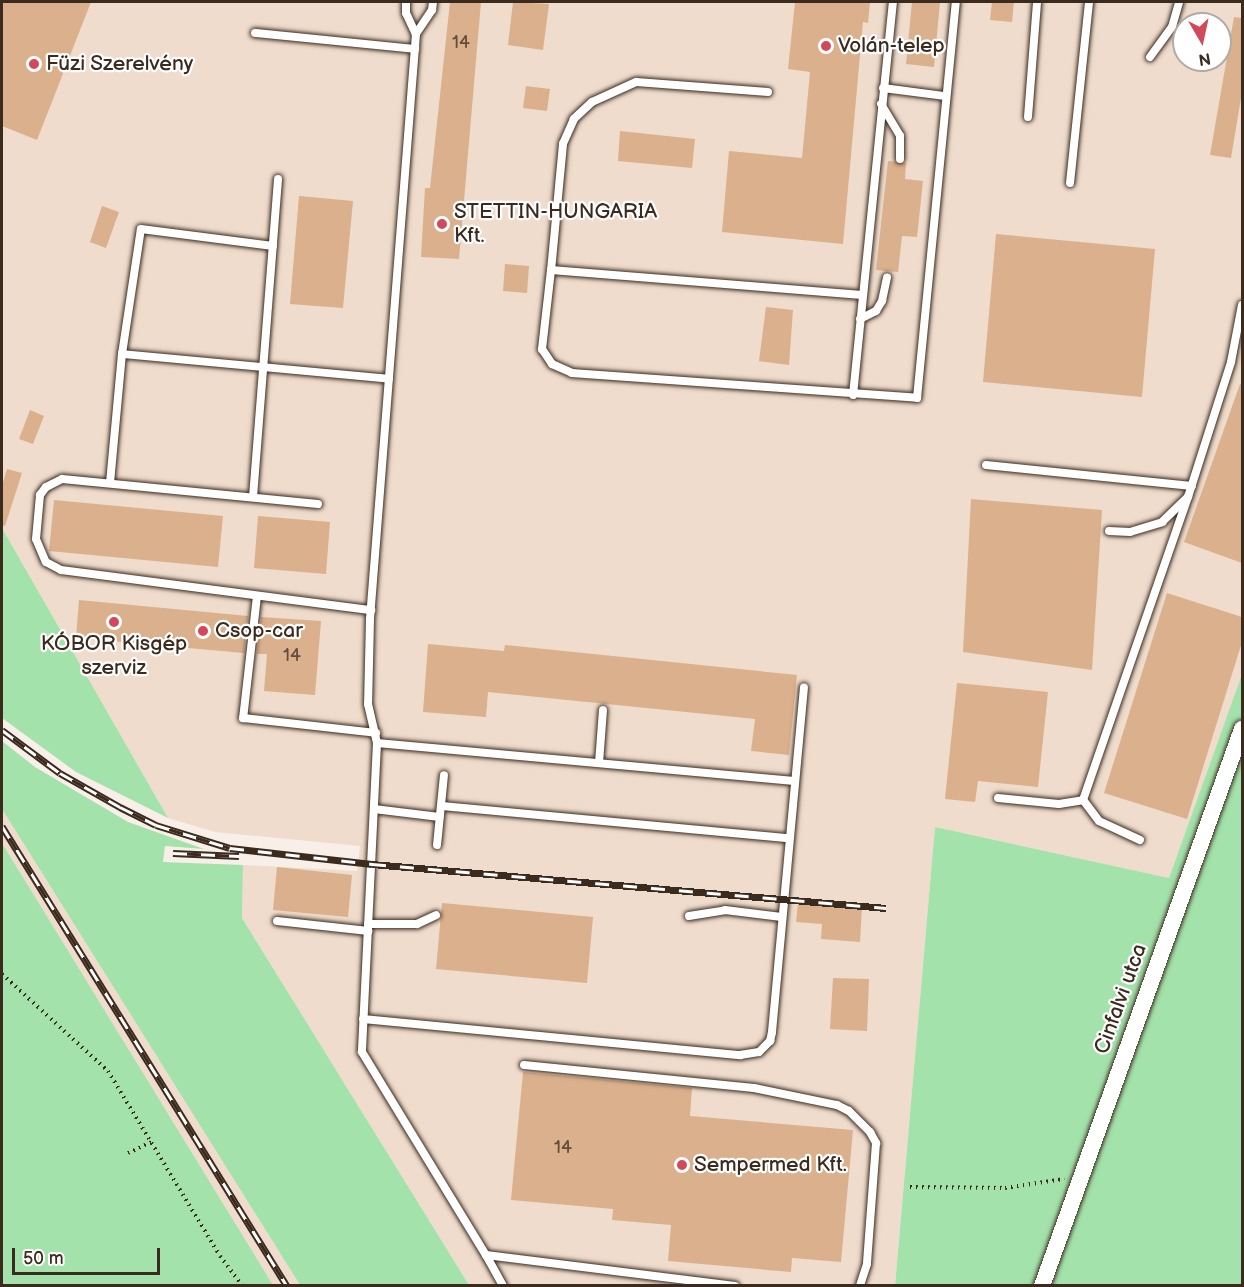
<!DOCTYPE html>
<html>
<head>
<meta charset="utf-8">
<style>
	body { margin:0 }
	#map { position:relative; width:1244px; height:1287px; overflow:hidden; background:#f8efe8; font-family:"Balsamiq Sans",sans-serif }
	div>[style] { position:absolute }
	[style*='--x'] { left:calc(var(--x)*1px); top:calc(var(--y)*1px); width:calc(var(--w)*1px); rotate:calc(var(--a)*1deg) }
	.built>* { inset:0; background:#efdccc }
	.green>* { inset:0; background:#a3e2aa }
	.building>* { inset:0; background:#dbb08c }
	.path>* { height:4px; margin-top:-2px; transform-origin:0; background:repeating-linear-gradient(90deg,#3b2a1e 0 1.5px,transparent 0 6px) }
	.roads { filter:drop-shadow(0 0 2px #3b2a1e) drop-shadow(0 0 2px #3b2a1e) }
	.lane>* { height:8px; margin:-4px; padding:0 4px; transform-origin:4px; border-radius:4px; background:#fff }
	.street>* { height:16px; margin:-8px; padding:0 8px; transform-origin:8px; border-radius:8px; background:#fff }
	.rail>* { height:7px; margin-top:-3.5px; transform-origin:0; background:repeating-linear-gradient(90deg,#fff 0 14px,#3b2a1e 0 28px); box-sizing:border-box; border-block:2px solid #3b2a1e }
	.dots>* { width:16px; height:16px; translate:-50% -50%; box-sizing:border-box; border:3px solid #fff; border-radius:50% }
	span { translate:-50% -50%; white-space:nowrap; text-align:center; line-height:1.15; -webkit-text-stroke:4.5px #fff; paint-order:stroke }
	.number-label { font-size:18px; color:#634c3a }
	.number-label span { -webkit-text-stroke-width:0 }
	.poi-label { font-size:21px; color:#3b2a1e }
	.left { translate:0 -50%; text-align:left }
	.street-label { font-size:21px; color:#3b2a1e }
	.frame { position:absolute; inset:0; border:3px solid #3b2a1e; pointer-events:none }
	.north { position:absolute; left:1172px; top:12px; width:60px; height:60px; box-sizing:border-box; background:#fff; border:2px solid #b1aaa5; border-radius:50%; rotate:171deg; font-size:16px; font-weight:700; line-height:24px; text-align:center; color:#3b2a1e }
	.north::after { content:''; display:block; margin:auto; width:21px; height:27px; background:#d1495b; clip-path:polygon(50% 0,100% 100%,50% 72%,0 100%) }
	.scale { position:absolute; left:12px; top:1248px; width:148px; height:27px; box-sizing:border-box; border:3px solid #3b2a1e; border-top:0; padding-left:8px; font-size:18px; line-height:21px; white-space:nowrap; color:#3b2a1e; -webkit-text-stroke:4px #fff; paint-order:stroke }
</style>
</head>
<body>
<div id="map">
	<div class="built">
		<div style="clip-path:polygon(evenodd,2px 2px,1242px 2px,1242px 674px,1169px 878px,935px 827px,895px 1285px,469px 1285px,242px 918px,243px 865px,357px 871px,360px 846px,215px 832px,168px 818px,2px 528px,2px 2px,1184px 24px,1220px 24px,1220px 60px,1184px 60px,1184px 24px)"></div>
		<div style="clip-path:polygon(2px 809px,300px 1285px,273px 1285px,2px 843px)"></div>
	</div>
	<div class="green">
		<div style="clip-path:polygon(2px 528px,168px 818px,76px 772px,2px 718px)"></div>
		<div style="clip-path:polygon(1242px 674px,1242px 1285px,895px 1286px,935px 827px,1169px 878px)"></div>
		<div style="clip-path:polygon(2px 741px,35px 767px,128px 822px,204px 849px,165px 846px,163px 862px,243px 865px,242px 918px,469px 1285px,300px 1285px,2px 809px)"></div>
		<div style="clip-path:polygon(2px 843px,273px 1285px,2px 1285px)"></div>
	</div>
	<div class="building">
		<div style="clip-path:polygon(2px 2px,91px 2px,37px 140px,2px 126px)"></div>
		<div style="clip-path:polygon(450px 2px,481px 2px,459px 259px,421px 257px,425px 188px,430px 188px)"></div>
		<div style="clip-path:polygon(513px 2px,549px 4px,543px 50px,508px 45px)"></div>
		<div style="clip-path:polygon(795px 2px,870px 2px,868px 23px,863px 22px,843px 244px,722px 232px,729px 151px,802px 158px,810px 72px,788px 69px)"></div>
		<div style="clip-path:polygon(912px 2px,940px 2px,934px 67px,906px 64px)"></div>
		<div style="clip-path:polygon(992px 2px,1014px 2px,1012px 22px,990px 20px)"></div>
		<div style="clip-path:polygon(1234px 17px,1242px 18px,1242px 92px,1231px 158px,1210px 155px)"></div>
		<div style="clip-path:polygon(526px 86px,550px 89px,547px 111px,523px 108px)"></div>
		<div style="clip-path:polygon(620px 131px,695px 139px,692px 168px,618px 161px)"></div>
		<div style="clip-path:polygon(888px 161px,906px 163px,905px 179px,923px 181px,917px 237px,902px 236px,898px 272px,876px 270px)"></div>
		<div style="clip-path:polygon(299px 196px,353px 201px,343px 308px,290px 304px)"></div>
		<div style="clip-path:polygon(102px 206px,119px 212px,106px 248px,90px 242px)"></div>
		<div style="clip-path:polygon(996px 234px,1155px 249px,1142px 397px,983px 382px)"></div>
		<div style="clip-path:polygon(505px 264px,529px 266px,527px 293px,503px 291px)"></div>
		<div style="clip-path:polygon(766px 307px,793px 310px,789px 365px,759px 361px)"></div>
		<div style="clip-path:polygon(1240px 384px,1242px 385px,1242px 563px,1184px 542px)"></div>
		<div style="clip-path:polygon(30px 410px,44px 416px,33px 444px,19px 439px)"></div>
		<div style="clip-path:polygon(7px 469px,22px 473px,5px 526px,2px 525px,2px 486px)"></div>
		<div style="clip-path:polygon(971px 499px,1102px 510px,1092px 670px,963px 652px)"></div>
		<div style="clip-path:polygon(54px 500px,223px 516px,218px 567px,49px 551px)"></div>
		<div style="clip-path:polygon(258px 516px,330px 522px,326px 574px,254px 568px)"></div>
		<div style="clip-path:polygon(1167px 593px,1242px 617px,1242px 642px,1187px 819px,1104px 793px)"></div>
		<div style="clip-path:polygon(79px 600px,248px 616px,244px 653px,76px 638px)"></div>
		<div style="clip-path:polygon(261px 617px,321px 621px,315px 695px,264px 691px,267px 654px,257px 654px)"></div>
		<div style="clip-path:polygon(428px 644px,504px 651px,505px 645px,797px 675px,789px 755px,751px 751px,755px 719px,488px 692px,486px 717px,423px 712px)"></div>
		<div style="clip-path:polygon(957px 683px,1048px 692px,1038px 787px,978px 781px,975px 802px,945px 799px)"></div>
		<div style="clip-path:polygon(277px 867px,352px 875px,348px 917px,273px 910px)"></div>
		<div style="clip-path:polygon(442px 903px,593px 917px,587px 983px,436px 969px)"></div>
		<div style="clip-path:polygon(798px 903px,862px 907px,860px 942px,821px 939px,822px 924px,796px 922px)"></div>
		<div style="clip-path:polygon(833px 978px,869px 979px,867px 1031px,830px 1029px)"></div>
		<div style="clip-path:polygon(523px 1072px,692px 1088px,690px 1116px,853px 1130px,841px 1262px,792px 1258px,791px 1272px,668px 1261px,671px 1225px,612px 1220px,613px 1209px,511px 1200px)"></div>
	</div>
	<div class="path">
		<div style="--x:2;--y:974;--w:144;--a:42.5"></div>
		<div style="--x:108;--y:1071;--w:216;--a:58.8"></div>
		<div style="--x:220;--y:1256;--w:38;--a:53"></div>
		<div style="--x:128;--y:1153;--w:26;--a:-25"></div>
		<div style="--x:910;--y:1187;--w:95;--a:0.6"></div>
		<div style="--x:1005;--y:1188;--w:60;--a:-8.7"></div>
	</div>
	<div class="roads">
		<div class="lane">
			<div style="--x:406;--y:2;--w:11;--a:90"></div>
			<div style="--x:406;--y:13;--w:23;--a:65"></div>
			<div style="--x:433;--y:2;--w:8;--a:97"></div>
			<div style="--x:432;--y:10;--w:29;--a:124"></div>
			<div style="--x:416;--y:34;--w:587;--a:94.5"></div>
			<div style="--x:370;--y:619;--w:85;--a:91.3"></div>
			<div style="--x:368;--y:704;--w:40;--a:77"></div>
			<div style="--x:377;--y:743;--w:309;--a:92.8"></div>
			<div style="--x:362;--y:1052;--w:238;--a:58.6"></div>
			<div style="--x:486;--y:1255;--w:251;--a:7.1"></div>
			<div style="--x:255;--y:33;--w:161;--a:5.7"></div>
			<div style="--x:1150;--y:57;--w:37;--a:-54"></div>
			<div style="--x:1172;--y:27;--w:26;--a:-74"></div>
			<div style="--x:883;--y:88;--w:63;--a:7.4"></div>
			<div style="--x:768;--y:92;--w:132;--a:-175.7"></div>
			<div style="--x:636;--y:82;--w:48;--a:155.6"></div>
			<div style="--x:592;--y:102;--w:25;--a:137"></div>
			<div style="--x:574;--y:119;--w:27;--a:114"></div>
			<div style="--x:563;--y:144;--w:127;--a:95.4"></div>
			<div style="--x:551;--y:270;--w:312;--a:4.6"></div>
			<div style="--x:881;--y:104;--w:37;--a:59"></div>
			<div style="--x:900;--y:136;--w:23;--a:90"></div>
			<div style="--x:1028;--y:117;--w:115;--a:-85.5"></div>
			<div style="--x:1070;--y:183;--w:182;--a:-84"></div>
			<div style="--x:551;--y:270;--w:80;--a:96.5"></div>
			<div style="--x:542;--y:349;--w:18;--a:56"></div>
			<div style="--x:552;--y:364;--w:22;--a:24"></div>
			<div style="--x:572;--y:373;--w:346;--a:4.1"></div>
			<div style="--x:917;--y:398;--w:398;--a:-84.4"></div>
			<div style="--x:860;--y:319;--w:18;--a:-27"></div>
			<div style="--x:876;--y:311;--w:12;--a:-59"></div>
			<div style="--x:882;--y:301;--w:24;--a:-78"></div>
			<div style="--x:122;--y:354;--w:268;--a:5.3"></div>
			<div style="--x:853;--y:395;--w:395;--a:-84.2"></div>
			<div style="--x:986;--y:465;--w:207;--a:5.8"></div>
			<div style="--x:110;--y:483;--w:130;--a:-84.7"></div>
			<div style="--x:122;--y:354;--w:126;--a:-81.4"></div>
			<div style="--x:141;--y:229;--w:133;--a:7.3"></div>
			<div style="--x:253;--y:497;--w:319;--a:-85.5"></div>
			<div style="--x:318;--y:504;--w:257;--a:-174.4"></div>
			<div style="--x:62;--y:479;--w:18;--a:153"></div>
			<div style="--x:46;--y:487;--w:10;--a:127"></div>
			<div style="--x:40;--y:495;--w:44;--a:95.2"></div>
			<div style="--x:36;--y:539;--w:25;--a:67"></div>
			<div style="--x:46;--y:562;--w:17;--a:28"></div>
			<div style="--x:61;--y:570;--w:313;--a:7.4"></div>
			<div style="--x:1109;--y:531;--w:21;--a:3"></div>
			<div style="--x:1130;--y:532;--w:34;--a:-17"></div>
			<div style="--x:1162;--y:522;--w:36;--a:-44"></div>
			<div style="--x:1188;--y:497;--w:142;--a:-72.3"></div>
			<div style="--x:1231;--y:362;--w:58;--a:-79.1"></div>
			<div style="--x:257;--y:596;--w:123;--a:96.5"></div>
			<div style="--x:243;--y:718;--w:134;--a:6.4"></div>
			<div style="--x:377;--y:743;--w:419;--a:5.2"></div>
			<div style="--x:599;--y:763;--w:53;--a:-85.7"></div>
			<div style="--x:998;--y:798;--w:61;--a:5.6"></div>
			<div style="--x:1059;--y:804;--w:24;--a:-9"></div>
			<div style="--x:442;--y:806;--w:348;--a:5.3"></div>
			<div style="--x:374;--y:809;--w:66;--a:6.9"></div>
			<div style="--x:1140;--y:840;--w:45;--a:-155.1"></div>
			<div style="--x:1099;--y:821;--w:26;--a:-127"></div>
			<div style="--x:1083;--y:800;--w:321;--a:-70.9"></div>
			<div style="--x:437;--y:845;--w:70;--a:-84.3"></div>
			<div style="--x:689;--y:916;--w:36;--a:-9"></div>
			<div style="--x:725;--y:910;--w:57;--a:7"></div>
			<div style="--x:277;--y:921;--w:92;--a:6.3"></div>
			<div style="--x:368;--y:924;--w:49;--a:0"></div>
			<div style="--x:417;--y:924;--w:21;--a:-25"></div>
			<div style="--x:363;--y:1019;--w:379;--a:5.5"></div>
			<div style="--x:740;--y:1055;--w:19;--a:-9"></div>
			<div style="--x:759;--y:1052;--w:16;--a:-45"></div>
			<div style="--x:770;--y:1041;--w:9;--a:-77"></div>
			<div style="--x:772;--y:1032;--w:346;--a:-84.7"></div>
			<div style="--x:524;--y:1065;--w:231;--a:5.7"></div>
			<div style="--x:754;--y:1088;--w:85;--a:11.6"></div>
			<div style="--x:837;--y:1105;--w:13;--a:27"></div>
			<div style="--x:849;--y:1111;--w:30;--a:45"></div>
			<div style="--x:870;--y:1132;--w:13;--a:61"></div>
			<div style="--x:876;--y:1143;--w:121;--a:94.3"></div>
			<div style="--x:867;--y:1264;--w:23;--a:108"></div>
			<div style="--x:486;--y:1255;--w:35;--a:61"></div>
		</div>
		<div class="street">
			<div style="--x:1042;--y:1286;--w:592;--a:-70.25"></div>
		</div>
	</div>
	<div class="rail">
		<div style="--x:2;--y:730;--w:72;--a:36.6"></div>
		<div style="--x:60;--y:773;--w:69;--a:29.5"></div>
		<div style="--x:120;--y:807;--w:40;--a:26.6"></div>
		<div style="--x:156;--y:825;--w:77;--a:17.3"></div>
		<div style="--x:230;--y:848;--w:143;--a:6.4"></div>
		<div style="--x:372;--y:864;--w:516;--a:4.89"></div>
		<div style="--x:2;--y:826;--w:541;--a:58.22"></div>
		<div style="--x:173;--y:853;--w:66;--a:2.6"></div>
	</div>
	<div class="dots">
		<div style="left:826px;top:46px;background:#d1495b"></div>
		<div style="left:34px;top:64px;background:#d1495b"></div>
		<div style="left:442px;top:224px;background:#d1495b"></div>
		<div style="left:114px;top:622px;background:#d1495b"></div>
		<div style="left:203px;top:631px;background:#d1495b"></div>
		<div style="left:682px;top:1165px;background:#d1495b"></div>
	</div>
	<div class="number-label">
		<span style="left:461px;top:43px">14</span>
		<span style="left:292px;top:656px">14</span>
		<span style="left:563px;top:1148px">14</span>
	</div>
	<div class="poi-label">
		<span class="left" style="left:838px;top:46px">Volán-telep</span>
		<span class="left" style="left:46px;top:64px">Füzi Szerelvény</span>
		<span class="left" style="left:454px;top:224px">STETTIN-HUNGARIA<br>Kft.</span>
		<span class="left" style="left:215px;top:631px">Csop-car</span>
		<span style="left:114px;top:656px">KÓBOR Kisgép<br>szerviz</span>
		<span class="left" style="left:694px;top:1165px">Sempermed Kft.</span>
	</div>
	<div class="street-label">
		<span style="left:1121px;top:999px;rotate:-70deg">Cinfalvi utca</span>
	</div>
	<div class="frame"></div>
	<div class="north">N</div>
	<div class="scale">50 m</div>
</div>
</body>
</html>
